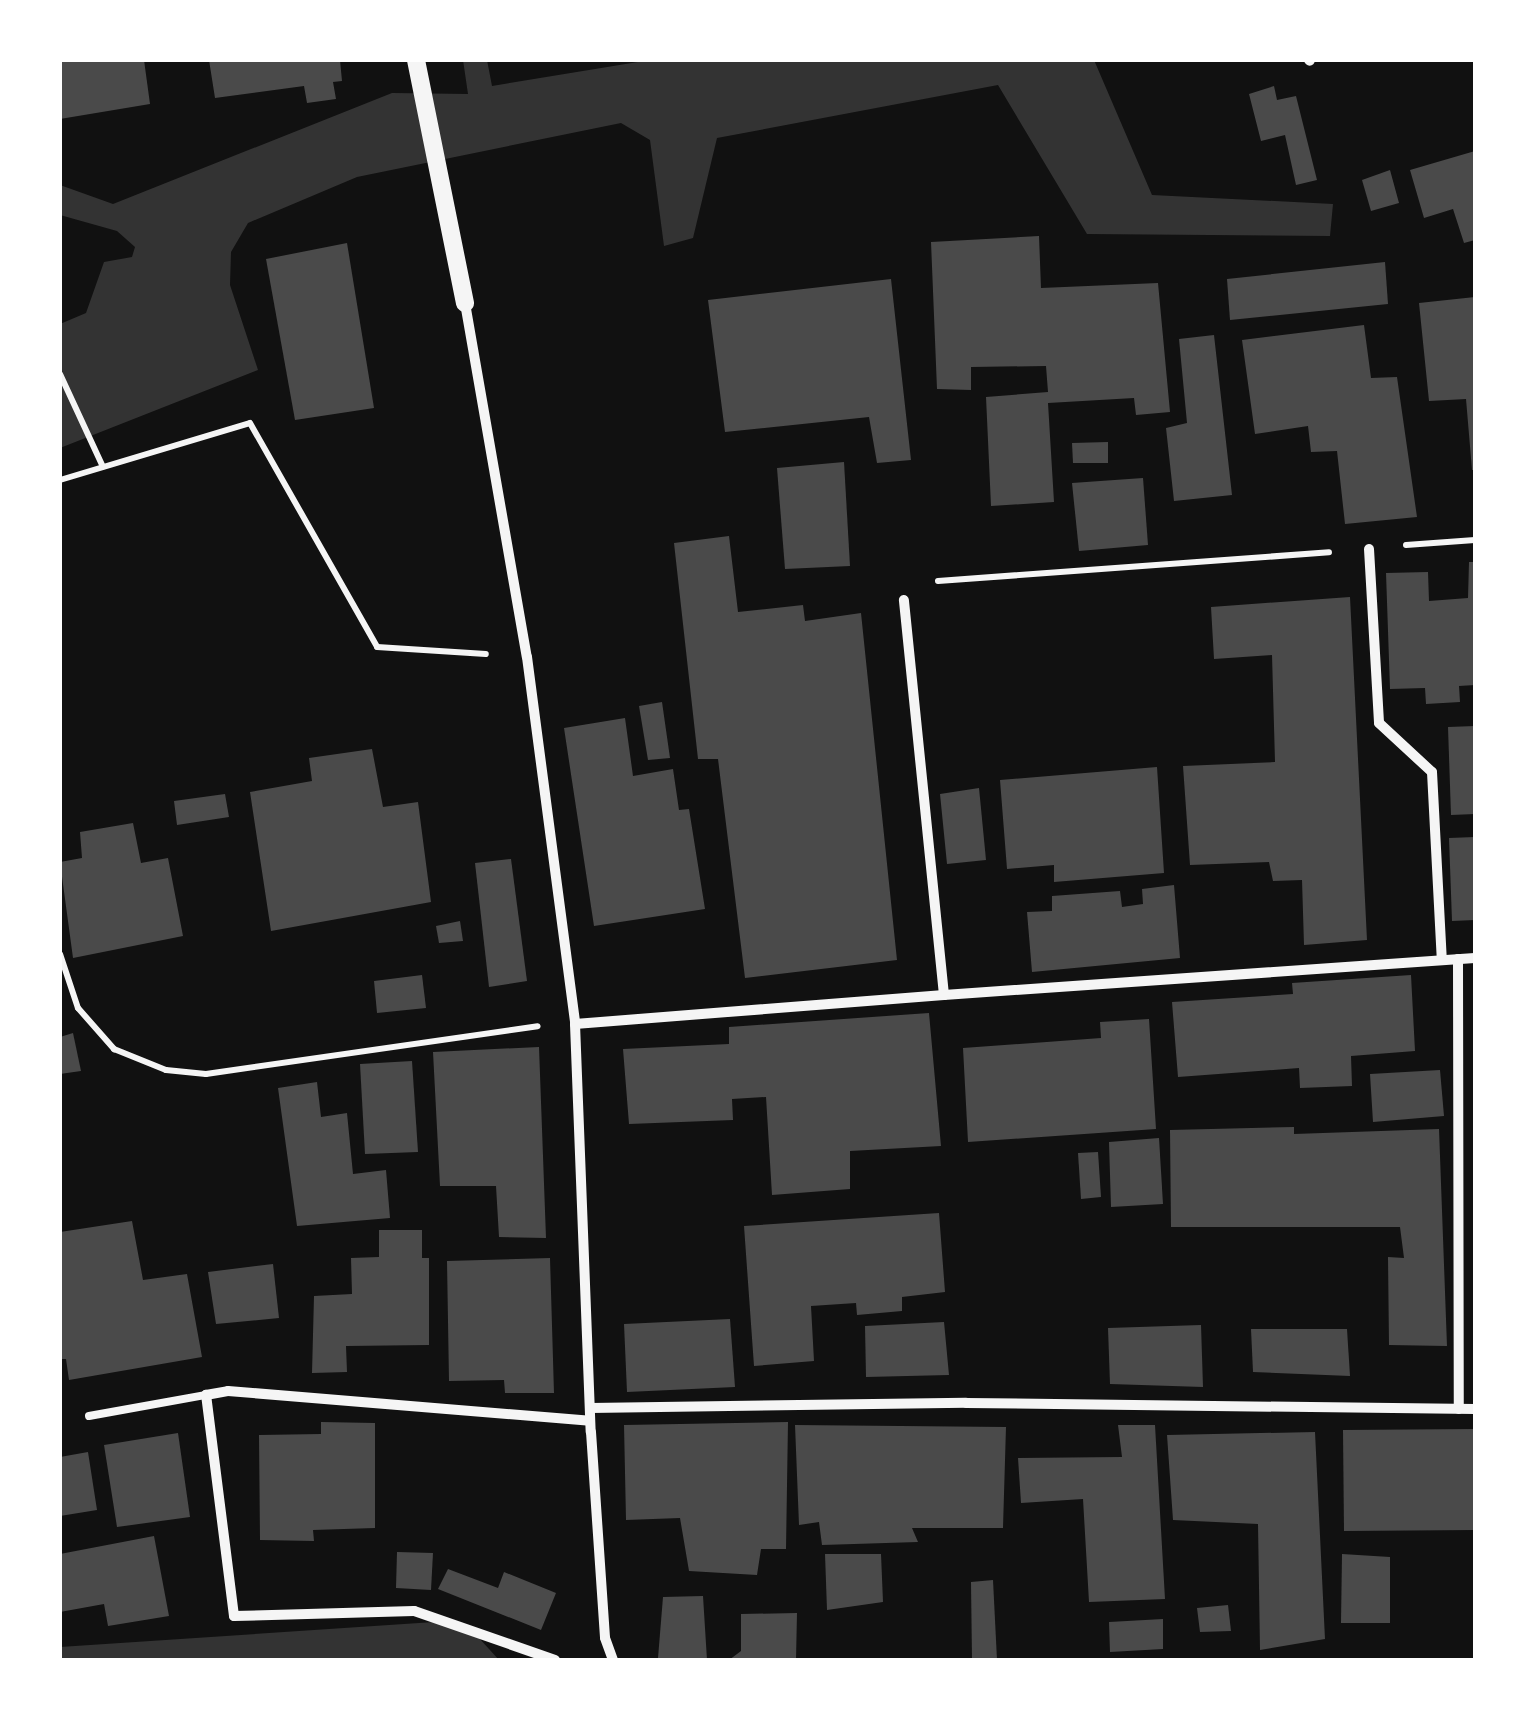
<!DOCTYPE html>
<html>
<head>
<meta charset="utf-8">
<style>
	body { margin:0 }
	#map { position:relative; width:1535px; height:1720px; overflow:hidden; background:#111; font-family:Lato,sans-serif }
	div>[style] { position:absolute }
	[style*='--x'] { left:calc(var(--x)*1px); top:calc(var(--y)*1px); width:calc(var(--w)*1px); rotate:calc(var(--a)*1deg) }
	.water>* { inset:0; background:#333 }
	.building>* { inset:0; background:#4a4a4a }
	.path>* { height:6px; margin:-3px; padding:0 3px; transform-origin:3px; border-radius:3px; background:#f5f5f5 }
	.service>* { height:8px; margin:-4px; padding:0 4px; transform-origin:4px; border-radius:4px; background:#f5f5f5 }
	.minor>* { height:10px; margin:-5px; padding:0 5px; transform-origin:5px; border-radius:5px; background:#f5f5f5 }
	.tertiary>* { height:18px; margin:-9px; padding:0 9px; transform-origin:9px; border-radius:9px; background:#f5f5f5 }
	span { translate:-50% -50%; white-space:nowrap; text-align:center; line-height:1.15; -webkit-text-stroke:10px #fff; paint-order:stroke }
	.frame { position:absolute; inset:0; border:62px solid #fff; pointer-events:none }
</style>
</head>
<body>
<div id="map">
	<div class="water">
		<div style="clip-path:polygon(463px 60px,487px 60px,492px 86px,650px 60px,1094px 60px,1152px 195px,1333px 204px,1330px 236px,1087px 234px,998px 85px,717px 138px,693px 238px,664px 246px,650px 140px,621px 123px,357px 177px,248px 223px,231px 252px,230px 285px,258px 370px,60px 448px,60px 324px,86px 313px,104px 262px,132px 257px,135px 247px,117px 231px,60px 215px,60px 185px,113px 204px,392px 93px,468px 94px)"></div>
		<div style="clip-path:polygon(434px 1622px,479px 1638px,499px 1660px,60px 1660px,60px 1647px)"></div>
	</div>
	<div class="building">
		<div style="clip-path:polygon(60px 60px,144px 60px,150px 104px,60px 119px)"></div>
		<div style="clip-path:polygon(209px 60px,340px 60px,342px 81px,333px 82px,336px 99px,307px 103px,304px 86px,215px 98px)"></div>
		<div style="clip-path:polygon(1274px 86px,1277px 100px,1296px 96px,1317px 180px,1296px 185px,1285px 135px,1261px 141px,1249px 94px)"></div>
		<div style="clip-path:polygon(1475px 151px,1475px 240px,1464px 243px,1453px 209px,1424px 218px,1410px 170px)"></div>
		<div style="clip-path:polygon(1390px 170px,1399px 203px,1371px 211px,1362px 180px)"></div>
		<div style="clip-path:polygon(1039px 236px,1041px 288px,1158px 283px,1170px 412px,1136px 415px,1134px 398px,1048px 403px,1054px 502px,991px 506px,986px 397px,1048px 392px,1046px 366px,971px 367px,971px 390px,937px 389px,931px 242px)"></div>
		<div style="clip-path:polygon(347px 243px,374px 408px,295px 420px,266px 259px)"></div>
		<div style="clip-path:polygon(1385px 262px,1388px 304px,1230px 320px,1227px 279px)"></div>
		<div style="clip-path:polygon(891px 279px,911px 460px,877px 463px,869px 417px,725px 432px,708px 300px)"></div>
		<div style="clip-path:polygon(1475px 297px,1475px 470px,1472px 470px,1466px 399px,1429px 401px,1419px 303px)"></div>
		<div style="clip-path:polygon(1364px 325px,1371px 378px,1397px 377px,1417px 517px,1345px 524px,1337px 451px,1311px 452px,1308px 426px,1255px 434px,1242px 340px)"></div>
		<div style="clip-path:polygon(1214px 335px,1232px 495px,1174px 501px,1166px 428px,1187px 423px,1179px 339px)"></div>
		<div style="clip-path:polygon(1108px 442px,1108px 463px,1073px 463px,1072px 443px)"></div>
		<div style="clip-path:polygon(844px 462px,850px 566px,785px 569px,777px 468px)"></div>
		<div style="clip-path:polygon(1143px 478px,1148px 545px,1079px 551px,1072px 483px)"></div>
		<div style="clip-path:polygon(729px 536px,738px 612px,803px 605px,805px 621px,861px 613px,897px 960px,745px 978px,718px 759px,698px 759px,674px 543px)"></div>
		<div style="clip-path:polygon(1469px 562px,1475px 562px,1475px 685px,1459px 686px,1460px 702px,1426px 704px,1425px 688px,1390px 689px,1386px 573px,1428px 572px,1429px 601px,1468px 598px)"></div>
		<div style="clip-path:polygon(1350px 597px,1367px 940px,1304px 945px,1302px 880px,1273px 881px,1269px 862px,1190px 865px,1183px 766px,1275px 762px,1272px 655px,1214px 659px,1211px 607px)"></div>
		<div style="clip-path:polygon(662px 702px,670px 758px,648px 760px,639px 706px)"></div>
		<div style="clip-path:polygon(625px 718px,633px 776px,673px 769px,679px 810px,689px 809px,705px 909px,594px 926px,564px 728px)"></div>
		<div style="clip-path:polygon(1475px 726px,1475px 814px,1451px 815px,1448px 727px)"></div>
		<div style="clip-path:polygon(372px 749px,383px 807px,418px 802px,431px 902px,271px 931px,250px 792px,312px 781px,309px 758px)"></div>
		<div style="clip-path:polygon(1157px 767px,1164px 873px,1054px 882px,1054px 865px,1007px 869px,1000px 780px)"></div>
		<div style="clip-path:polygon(979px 788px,986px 860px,947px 864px,940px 794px)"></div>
		<div style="clip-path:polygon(225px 794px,229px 817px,177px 825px,174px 801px)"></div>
		<div style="clip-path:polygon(133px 823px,141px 863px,168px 858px,183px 936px,73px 958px,60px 862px,82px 858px,80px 832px)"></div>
		<div style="clip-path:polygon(1475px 837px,1475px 920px,1452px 921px,1449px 838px)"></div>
		<div style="clip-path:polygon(511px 859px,527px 981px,489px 987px,475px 863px)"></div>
		<div style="clip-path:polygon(1174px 885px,1180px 958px,1032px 972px,1027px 912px,1052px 911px,1052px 896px,1120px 891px,1122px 907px,1143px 904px,1142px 889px)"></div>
		<div style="clip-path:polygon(460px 921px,463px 941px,439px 943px,436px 926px)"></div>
		<div style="clip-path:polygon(422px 975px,426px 1008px,377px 1013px,374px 981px)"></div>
		<div style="clip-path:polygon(1411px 975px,1415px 1051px,1351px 1056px,1352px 1086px,1300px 1088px,1299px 1068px,1178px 1077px,1172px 1002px,1293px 994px,1292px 983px)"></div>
		<div style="clip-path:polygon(929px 1013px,941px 1146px,850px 1151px,850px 1189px,772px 1195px,766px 1097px,732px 1099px,733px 1120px,629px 1124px,623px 1049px,729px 1044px,729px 1027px)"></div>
		<div style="clip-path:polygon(1149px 1019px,1156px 1129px,968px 1142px,963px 1048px,1101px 1038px,1100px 1022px)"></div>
		<div style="clip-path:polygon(73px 1033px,81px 1071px,60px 1074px,60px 1037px)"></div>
		<div style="clip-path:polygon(539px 1047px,546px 1238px,499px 1237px,496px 1186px,440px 1186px,433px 1052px)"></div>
		<div style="clip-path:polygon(412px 1061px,418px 1152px,365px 1154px,360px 1064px)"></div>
		<div style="clip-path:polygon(1440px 1070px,1444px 1116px,1373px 1122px,1370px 1074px)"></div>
		<div style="clip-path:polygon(317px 1082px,321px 1117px,347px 1113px,353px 1174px,386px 1170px,390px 1218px,297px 1226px,278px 1088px)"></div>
		<div style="clip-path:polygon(1294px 1127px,1294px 1134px,1439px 1129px,1447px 1346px,1389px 1345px,1388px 1257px,1404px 1258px,1400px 1227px,1171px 1227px,1170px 1130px)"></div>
		<div style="clip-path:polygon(1159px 1138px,1163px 1204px,1111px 1207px,1109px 1142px)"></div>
		<div style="clip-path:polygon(1098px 1152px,1101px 1197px,1081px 1199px,1078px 1153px)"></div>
		<div style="clip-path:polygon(939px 1213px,945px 1292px,902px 1297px,902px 1311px,857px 1315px,856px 1303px,811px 1306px,814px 1361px,754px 1366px,744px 1226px)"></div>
		<div style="clip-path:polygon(132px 1221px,143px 1280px,187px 1274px,202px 1357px,69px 1380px,66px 1359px,60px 1359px,60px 1232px)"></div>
		<div style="clip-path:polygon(379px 1230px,422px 1230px,422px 1258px,429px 1258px,429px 1345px,346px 1346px,347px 1372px,312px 1373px,314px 1296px,352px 1294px,351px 1258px,379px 1257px)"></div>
		<div style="clip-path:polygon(550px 1258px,554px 1393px,505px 1393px,504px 1380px,449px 1381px,447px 1261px)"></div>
		<div style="clip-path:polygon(273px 1264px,279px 1318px,216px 1324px,208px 1272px)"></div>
		<div style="clip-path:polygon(730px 1319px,735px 1387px,627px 1392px,624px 1324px)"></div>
		<div style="clip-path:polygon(944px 1322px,949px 1375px,866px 1377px,865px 1326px)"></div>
		<div style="clip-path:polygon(1201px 1325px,1203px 1387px,1110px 1384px,1108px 1328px)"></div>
		<div style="clip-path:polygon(1251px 1329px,1347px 1329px,1350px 1376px,1253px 1372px)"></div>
		<div style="clip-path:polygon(321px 1422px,375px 1423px,375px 1528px,313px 1530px,314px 1541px,260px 1540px,259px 1435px,321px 1434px)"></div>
		<div style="clip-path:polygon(788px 1422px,786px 1549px,761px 1549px,757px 1575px,689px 1571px,680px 1518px,626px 1520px,624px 1425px)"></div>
		<div style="clip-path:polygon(795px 1425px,1006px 1427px,1003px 1528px,912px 1528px,918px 1542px,822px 1545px,819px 1522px,799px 1525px)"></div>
		<div style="clip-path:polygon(1118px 1425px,1155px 1425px,1165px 1599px,1089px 1602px,1083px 1499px,1021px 1503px,1018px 1458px,1122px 1457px)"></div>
		<div style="clip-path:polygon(1475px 1429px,1475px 1530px,1344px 1531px,1343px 1430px)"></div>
		<div style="clip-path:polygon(1315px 1432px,1325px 1639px,1260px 1650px,1258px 1524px,1173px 1520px,1167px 1435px)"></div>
		<div style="clip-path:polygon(178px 1433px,190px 1517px,117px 1527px,104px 1445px)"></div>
		<div style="clip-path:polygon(88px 1452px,97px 1510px,60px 1516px,60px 1457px)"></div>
		<div style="clip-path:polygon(154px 1536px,169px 1616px,108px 1626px,104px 1604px,60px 1612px,60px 1554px)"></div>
		<div style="clip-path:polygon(397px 1552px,433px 1553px,431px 1590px,396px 1588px)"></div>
		<div style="clip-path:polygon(825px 1554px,881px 1554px,883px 1602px,827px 1610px)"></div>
		<div style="clip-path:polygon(1342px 1554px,1390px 1557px,1390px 1623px,1341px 1623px)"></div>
		<div style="clip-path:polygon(448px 1569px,498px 1588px,504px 1572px,556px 1593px,541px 1630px,438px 1589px)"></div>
		<div style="clip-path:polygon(993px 1580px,997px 1660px,972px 1660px,971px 1582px)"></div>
		<div style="clip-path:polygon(703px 1596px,707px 1660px,658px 1658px,663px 1597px)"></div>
		<div style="clip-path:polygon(1228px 1605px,1231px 1631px,1200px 1632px,1197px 1608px)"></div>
		<div style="clip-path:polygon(797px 1613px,796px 1660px,729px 1660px,741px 1651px,741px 1614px)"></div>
		<div style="clip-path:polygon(1163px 1619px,1163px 1649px,1110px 1652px,1109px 1622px)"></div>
	</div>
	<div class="path">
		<div style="--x:60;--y:374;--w:102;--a:65.2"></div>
		<div style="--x:60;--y:480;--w:198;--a:-16.7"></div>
		<div style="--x:250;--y:423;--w:257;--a:60.4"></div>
		<div style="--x:377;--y:647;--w:109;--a:3.7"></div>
		<div style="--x:1406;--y:545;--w:69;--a:-4.1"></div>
		<div style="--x:938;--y:581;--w:392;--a:-4.2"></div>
		<div style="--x:60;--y:954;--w:57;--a:71.6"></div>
		<div style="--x:78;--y:1008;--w:55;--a:48.7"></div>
		<div style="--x:114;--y:1049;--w:56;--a:22"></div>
		<div style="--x:166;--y:1070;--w:40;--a:5.7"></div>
		<div style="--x:206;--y:1074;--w:335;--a:-8.2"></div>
	</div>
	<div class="service">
		<div style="--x:89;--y:1416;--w:119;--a:-10.2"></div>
	</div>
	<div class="minor">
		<div style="--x:1309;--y:60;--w:1;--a:45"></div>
		<div style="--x:465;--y:303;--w:359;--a:80.1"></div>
		<div style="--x:527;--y:657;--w:370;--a:82.5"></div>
		<div style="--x:575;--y:1024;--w:408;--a:87.8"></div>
		<div style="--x:591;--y:1432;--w:206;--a:86.1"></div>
		<div style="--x:605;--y:1638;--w:23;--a:70"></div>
		<div style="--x:1369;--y:549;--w:174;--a:86.7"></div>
		<div style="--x:1379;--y:723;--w:72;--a:42.8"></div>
		<div style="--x:1432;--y:772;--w:188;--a:87"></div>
		<div style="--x:1458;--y:959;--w:450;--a:89.9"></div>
		<div style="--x:944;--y:995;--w:532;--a:-3.99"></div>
		<div style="--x:575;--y:1024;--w:370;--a:-4.5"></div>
		<div style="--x:944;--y:995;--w:397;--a:-95.8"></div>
		<div style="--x:590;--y:1408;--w:376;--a:-0.8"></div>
		<div style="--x:966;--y:1403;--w:509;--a:0.68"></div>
		<div style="--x:555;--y:1660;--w:149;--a:-160.8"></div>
		<div style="--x:414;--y:1611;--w:180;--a:178.4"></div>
		<div style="--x:234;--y:1616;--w:223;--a:-97.2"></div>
		<div style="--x:206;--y:1395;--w:22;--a:-10"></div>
		<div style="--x:228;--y:1391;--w:363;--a:4.7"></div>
	</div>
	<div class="tertiary">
		<div style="--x:416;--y:60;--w:248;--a:78.6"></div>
	</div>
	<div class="frame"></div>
</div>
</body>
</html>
